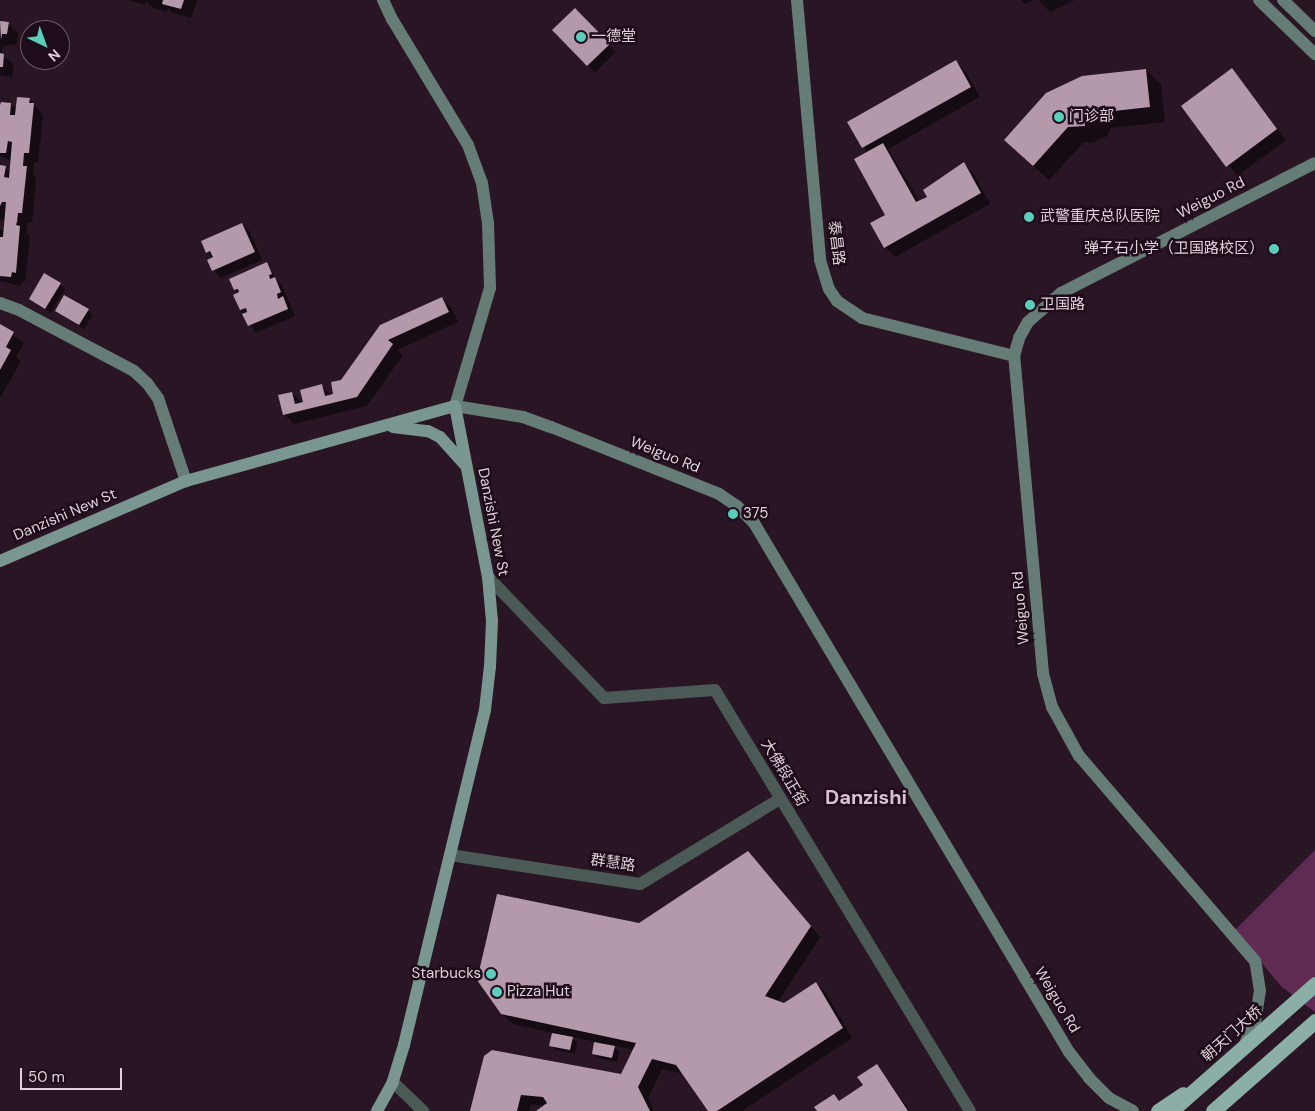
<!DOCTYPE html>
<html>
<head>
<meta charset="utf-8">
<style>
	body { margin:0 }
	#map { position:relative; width:1315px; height:1111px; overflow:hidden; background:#291524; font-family:"DM Sans","Noto Sans SC",sans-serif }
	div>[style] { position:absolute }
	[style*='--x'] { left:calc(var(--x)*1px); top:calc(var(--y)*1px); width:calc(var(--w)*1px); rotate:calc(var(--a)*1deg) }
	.green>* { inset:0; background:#612c53 }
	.shadow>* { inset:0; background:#0007 }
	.building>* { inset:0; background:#b499ab }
	.street>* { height:12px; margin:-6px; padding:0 6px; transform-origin:6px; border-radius:6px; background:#4b5a57 }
	.secondary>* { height:12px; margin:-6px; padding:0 6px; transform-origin:6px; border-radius:6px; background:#657c77 }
	.primary>* { height:12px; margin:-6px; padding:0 6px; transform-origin:6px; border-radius:6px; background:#799790 }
	.highway>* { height:15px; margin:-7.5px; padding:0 7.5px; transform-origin:7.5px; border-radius:7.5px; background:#8bafa7 }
	.highway-bridge>* { height:15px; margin:-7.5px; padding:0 7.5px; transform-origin:7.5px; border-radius:7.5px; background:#8bafa7 }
	.dots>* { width:14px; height:14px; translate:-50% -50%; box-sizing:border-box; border:2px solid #1f0c1a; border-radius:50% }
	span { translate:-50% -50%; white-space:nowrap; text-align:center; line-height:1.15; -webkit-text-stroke:5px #1f0c1a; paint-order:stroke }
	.poi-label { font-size:15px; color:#dfd1da }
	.left { translate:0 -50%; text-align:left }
	.right { translate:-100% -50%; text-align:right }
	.street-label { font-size:15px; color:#dfd1da }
	.district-label { font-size:20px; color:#dbbfd2; font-weight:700 }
	.north { position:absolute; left:20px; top:20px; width:50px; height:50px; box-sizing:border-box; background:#1f0c1a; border:1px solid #6c5b67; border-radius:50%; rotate:138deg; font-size:14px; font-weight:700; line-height:20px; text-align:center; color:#dfd1da }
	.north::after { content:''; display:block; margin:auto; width:18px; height:22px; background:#5bcebb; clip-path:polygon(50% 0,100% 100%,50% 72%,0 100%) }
	.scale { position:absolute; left:20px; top:1068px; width:102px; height:22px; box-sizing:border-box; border:2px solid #dfd1da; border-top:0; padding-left:6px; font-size:15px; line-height:18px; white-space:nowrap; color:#dfd1da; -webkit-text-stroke:4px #1f0c1a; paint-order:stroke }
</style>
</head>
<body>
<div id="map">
	<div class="green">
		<div style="clip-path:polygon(1315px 850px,1315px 1012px,1282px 987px,1234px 931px)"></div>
	</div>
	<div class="shadow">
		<div style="clip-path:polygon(129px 0,197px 0,191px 18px,173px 13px,168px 8px,167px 12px,151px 7px,146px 1px,145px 5px)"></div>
		<div style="clip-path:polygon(1021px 0,1033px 0,1025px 4px)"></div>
		<div style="clip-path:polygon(1038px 0,1075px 0,1050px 12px)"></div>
		<div style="clip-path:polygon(575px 10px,616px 52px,595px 72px,554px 30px)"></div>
		<div style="clip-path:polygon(0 22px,8px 23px,18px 33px,17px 44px,3px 46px,1px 54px,14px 65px,12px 77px,0 75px)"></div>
		<div style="clip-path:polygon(956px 62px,966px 72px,980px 97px,888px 149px,920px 202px,964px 164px,974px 174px,990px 204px,895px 257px,885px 247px,887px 215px,868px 153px,848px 122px)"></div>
		<div style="clip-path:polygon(1146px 70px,1161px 85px,1165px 122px,1111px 128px,1107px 136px,1092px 143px,1084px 142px,1049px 180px,1021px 155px)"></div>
		<div style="clip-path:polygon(1232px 70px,1286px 140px,1237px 176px,1183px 106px)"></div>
		<div style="clip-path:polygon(29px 99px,43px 115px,38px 162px,34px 162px,33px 174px,36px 178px,32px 223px,28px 222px,26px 233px,30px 237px,25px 282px,21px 282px,21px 286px,0 281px,0 228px,5px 232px,6px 221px,0 220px,0 168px,5px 167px,11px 173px,12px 161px,0 156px,0 105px,11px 104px,17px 110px)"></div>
		<div style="clip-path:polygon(242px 224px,250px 232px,262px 260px,221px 278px,213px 270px,213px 258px,207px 252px)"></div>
		<div style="clip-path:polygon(266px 264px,282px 286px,295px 316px,256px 333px,241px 309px,239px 294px,235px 290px)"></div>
		<div style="clip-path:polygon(60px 284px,65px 289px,51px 313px,31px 299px)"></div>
		<div style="clip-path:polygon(442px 298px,452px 309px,458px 322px,397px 350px,403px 355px,367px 406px,294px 424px,284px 414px,292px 393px,302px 403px,322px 386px,332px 396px,335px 395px,381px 326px)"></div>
		<div style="clip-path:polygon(88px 310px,92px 315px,84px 329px,57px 311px)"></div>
		<div style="clip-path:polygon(0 326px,24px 343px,16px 357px,21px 361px,0 398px)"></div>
		<div style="clip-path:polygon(758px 863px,820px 937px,778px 1002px,784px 1004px,816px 983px,826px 993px,852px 1038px,742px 1111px,709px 1111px,684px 1074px,662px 1069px,648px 1098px,654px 1111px,539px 1111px,545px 1106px,531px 1104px,529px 1111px,471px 1111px,485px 1057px,622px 1076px,634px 1050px,613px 1045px,619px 1052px,617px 1062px,598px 1058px,593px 1053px,596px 1042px,569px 1036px,577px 1043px,575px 1054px,556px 1050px,551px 1045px,553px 1033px,513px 1024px,502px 1014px,639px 924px)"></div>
		<div style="clip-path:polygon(877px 1065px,910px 1111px,818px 1111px,834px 1096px,840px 1102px,864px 1086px)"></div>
	</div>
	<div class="building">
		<div style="clip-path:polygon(163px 0,184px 0,181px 9px,162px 4px)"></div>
		<div style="clip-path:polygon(575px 8px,610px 44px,587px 66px,552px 30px)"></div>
		<div style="clip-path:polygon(0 21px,9px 22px,7px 34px,2px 34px,1px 40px)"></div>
		<div style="clip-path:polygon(0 53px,4px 54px,3px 67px,0 67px)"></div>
		<div style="clip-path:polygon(956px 60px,971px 87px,862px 148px,847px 122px)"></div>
		<div style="clip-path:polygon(1232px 68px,1277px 129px,1226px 167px,1181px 106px)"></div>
		<div style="clip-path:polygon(1146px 69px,1150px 107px,1096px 113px,1085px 126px,1068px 127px,1033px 166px,1004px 140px,1046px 93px,1082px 76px)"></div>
		<div style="clip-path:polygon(17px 97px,30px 98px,29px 103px,34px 103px,29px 153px,24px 153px,23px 166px,27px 166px,22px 213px,18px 213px,17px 222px,16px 225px,20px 226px,16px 273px,12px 272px,11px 277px,0 276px,0 237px,3px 237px,6px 202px,2px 202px,0 206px,0 165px,6px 166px,4px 177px,9px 178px,12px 142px,8px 141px,6px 153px,0 153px,0 105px,1px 102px,11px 103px,10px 115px,15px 115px)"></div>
		<div style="clip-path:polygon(883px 143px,916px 202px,927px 197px,923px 190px,964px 162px,981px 193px,884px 248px,870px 223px,885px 215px,854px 159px)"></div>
		<div style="clip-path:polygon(242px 223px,255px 252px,212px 271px,207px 260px,213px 257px,210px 251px,206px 253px,201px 241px)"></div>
		<div style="clip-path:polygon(267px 262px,272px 274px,269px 275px,270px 279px,275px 277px,281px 292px,277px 294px,278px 299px,283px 296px,288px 309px,248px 326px,242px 314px,247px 312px,246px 308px,240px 310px,233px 295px,239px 292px,238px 289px,234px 290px,229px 279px)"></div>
		<div style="clip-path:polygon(44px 273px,61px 283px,45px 309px,29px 299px)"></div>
		<div style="clip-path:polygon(64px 295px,89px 309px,79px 325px,55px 311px)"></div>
		<div style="clip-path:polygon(442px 297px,449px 312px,388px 340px,393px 344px,357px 397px,283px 415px,278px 395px,292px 392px,295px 404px,303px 402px,300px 390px,322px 384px,325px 396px,333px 394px,331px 382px,341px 380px,380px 325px)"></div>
		<div style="clip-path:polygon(0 324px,14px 332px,6px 347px,11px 350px,0 370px)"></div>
		<div style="clip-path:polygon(748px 851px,811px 926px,765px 996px,784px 1003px,816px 982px,843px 1028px,717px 1111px,708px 1111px,676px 1065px,652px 1059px,638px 1087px,650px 1111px,536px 1111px,547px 1103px,543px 1097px,521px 1095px,517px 1111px,470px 1111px,484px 1056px,492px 1050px,621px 1074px,636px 1043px,501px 1014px,477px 980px,497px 894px,639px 923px)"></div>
		<div style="clip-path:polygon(552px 1033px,573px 1037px,570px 1050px,549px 1046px)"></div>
		<div style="clip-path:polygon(594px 1042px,615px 1046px,612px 1058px,592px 1054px)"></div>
		<div style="clip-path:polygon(877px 1064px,908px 1111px,817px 1111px,814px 1107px,834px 1094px,839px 1101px,863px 1085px,857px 1077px)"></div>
	</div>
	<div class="street">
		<div style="--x:488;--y:577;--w:168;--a:46.2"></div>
		<div style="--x:604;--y:698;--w:111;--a:-4.1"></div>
		<div style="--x:715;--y:690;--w:492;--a:58.8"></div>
		<div style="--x:450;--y:855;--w:192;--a:8.7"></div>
		<div style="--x:640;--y:884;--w:164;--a:-31.3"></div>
		<div style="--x:393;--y:1082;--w:42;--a:44"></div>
	</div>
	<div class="secondary">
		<div style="--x:383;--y:0;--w:21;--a:65"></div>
		<div style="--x:392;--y:19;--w:147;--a:58.9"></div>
		<div style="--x:468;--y:145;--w:40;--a:69.8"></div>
		<div style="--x:482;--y:183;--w:40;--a:81.5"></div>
		<div style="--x:488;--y:223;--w:65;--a:88.2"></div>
		<div style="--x:490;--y:288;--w:123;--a:106.5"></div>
		<div style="--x:455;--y:406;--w:69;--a:9.2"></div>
		<div style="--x:523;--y:417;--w:30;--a:20"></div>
		<div style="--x:551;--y:427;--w:181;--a:21.7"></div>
		<div style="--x:719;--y:494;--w:22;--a:34"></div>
		<div style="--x:737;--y:506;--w:24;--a:45"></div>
		<div style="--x:754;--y:523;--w:616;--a:59.23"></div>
		<div style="--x:1069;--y:1052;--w:33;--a:52"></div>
		<div style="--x:1089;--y:1078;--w:28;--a:45"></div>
		<div style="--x:1109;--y:1098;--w:27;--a:28"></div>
		<div style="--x:797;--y:0;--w:261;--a:84.9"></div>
		<div style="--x:820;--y:260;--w:30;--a:73"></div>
		<div style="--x:829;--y:289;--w:14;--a:56"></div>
		<div style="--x:837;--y:301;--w:30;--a:34"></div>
		<div style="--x:862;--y:318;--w:157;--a:14"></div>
		<div style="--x:1259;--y:0;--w:78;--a:44"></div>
		<div style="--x:1283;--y:0;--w:45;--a:44.1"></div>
		<div style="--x:0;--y:303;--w:20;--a:20"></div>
		<div style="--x:19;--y:310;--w:130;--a:27.9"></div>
		<div style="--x:134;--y:371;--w:18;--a:43"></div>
		<div style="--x:147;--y:383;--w:19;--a:54"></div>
		<div style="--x:158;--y:398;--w:88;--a:71.4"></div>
		<div style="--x:1245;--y:1044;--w:24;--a:-66"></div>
		<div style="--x:1255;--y:1022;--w:31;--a:-81"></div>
		<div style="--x:1260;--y:991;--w:30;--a:-99"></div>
		<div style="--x:1255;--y:961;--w:270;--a:-130.6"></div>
		<div style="--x:1079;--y:756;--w:56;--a:-118.9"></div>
		<div style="--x:1052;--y:707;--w:35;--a:-105"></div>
		<div style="--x:1043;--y:673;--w:318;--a:-95.2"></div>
		<div style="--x:1014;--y:356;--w:19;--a:-74"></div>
		<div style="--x:1019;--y:338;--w:18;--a:-61"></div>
		<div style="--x:1028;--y:322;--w:44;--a:-41.3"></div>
		<div style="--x:1061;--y:293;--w:285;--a:-27.1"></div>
	</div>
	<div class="primary">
		<div style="--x:393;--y:427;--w:35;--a:7"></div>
		<div style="--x:428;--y:431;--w:13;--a:27"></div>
		<div style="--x:440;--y:437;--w:36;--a:48"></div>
		<div style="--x:0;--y:561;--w:202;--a:-23.3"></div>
		<div style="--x:186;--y:481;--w:279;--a:-15.6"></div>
		<div style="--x:455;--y:406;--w:174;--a:79.1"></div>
		<div style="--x:488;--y:577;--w:44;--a:84.8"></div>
		<div style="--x:492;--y:621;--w:45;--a:92.5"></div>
		<div style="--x:490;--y:666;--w:44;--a:96.5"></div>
		<div style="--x:485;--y:710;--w:345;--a:103.6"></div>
		<div style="--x:404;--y:1045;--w:39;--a:107"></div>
		<div style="--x:393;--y:1082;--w:33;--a:119"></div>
	</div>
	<div class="highway">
		<div style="--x:1158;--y:1111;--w:30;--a:-34"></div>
		<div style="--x:1213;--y:1111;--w:136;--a:-41.4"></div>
	</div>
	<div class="highway-bridge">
		<div style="--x:1171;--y:1111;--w:192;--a:-41.4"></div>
	</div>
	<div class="dots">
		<div style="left:581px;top:37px;background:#5bcebb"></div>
		<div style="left:1059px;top:117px;background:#5bcebb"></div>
		<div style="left:1029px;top:217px;background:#5bcebb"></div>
		<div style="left:1274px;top:249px;background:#5bcebb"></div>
		<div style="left:1030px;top:305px;background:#5bcebb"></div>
		<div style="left:733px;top:514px;background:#5bcebb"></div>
		<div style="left:491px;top:974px;background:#5bcebb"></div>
		<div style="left:497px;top:992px;background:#5bcebb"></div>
	</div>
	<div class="poi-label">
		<span class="left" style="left:591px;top:37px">一德堂</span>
		<span class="left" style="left:1069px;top:117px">门诊部</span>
		<span class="left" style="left:1040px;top:217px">武警重庆总队医院</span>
		<span class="right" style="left:1264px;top:249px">弹子石小学（卫国路校区）</span>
		<span class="left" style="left:1040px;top:305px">卫国路</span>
		<span class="left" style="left:743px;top:514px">375</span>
		<span class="right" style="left:481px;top:974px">Starbucks</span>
		<span class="left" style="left:507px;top:992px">Pizza Hut</span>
	</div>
	<div class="street-label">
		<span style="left:1211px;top:198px;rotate:-27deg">Weiguo Rd</span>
		<span style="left:836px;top:243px;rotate:83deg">泰昌路</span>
		<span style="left:665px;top:455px;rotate:22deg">Weiguo Rd</span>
		<span style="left:65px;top:515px;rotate:-23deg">Danzishi New St</span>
		<span style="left:493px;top:522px;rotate:79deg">Danzishi New St</span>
		<span style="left:1021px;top:608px;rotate:-95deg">Weiguo Rd</span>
		<span style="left:784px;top:773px;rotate:59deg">大佛段正街</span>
		<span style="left:613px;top:863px;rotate:8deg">群慧路</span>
		<span style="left:1057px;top:1000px;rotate:59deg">Weiguo Rd</span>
		<span style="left:1232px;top:1034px;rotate:-42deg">朝天门大桥</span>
	</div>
	<div class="district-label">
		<span style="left:866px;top:797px">Danzishi</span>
	</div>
	<div class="north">N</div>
	<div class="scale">50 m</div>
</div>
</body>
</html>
